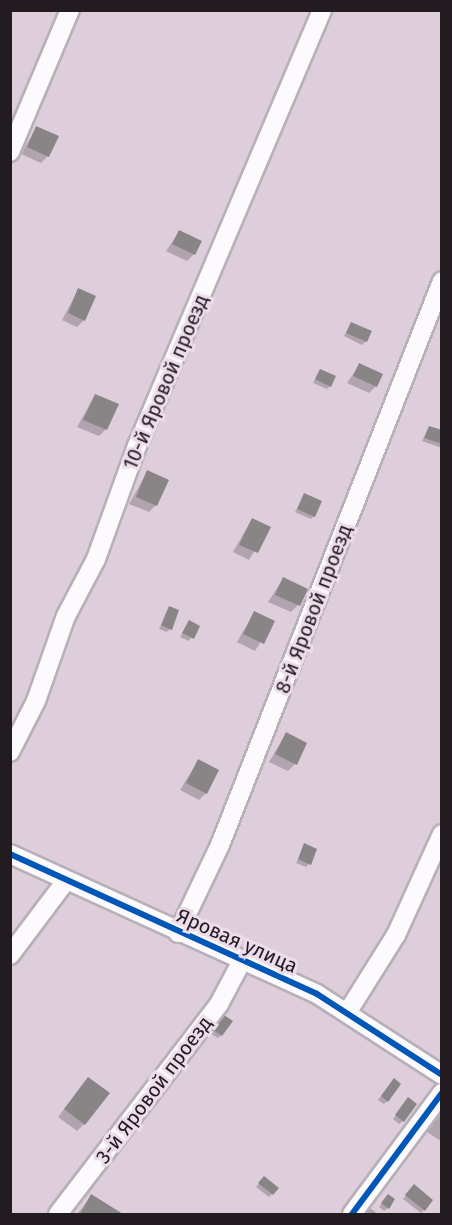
<!DOCTYPE html>
<html>
<head>
<meta charset="utf-8">
<style>
	body { margin:0 }
	#map { position:relative; width:452px; height:1225px; overflow:hidden; background:#eae0e8; font-family:"Fira Sans",sans-serif }
	div>[style] { position:absolute }
	[style*='--x'] { left:calc(var(--x)*1px); top:calc(var(--y)*1px); width:calc(var(--w)*1px); rotate:calc(var(--a)*1deg) }
	.green>* { inset:0; background:#decddb }
	.shadow>* { inset:0; background:#0003 }
	.building>* { inset:0; background:#898587 }
	.roads { filter:drop-shadow(2px 0 #b7b0b6) drop-shadow(-2px 0 #b7b0b6) drop-shadow(0 2px #b7b0b6) drop-shadow(0 -2px #b7b0b6) }
	.minor>* { height:18px; margin:-9px; padding:0 9px; transform-origin:9px; border-radius:9px; background:#fcfafc }
	.cycleway>* { height:6px; margin:-3px; padding:0 3px; transform-origin:3px; border-radius:3px; background:#0057b8 }
	span { translate:-50% -50%; white-space:nowrap; text-align:center; line-height:1.15; -webkit-text-stroke:6px #edddea; paint-order:stroke }
	.street-label { font-size:20px; color:#221c21 }
	.frame { position:absolute; inset:0; border:12px solid #221c21; pointer-events:none }
</style>
</head>
<body>
<div id="map">
	<div class="green">
		<div style="clip-path:polygon(11px 11px,441px 11px,441px 1214px,11px 1214px)"></div>
	</div>
	<div class="shadow">
		<div style="clip-path:polygon(36px 128px,48px 156px,41px 163px,21px 154px)"></div>
		<div style="clip-path:polygon(179px 232px,194px 254px,187px 261px,166px 251px)"></div>
		<div style="clip-path:polygon(78px 290px,84px 320px,77px 327px,62px 320px)"></div>
		<div style="clip-path:polygon(351px 323px,366px 341px,362px 345px,344px 336px)"></div>
		<div style="clip-path:polygon(360px 364px,376px 386px,369px 393px,347px 383px)"></div>
		<div style="clip-path:polygon(320px 370px,330px 386px,327px 389px,313px 383px)"></div>
		<div style="clip-path:polygon(95px 395px,106px 429px,99px 436px,77px 427px)"></div>
		<div style="clip-path:polygon(429px 427px,442px 432px,442px 448px,422px 441px)"></div>
		<div style="clip-path:polygon(147px 472px,156px 505px,149px 512px,129px 504px)"></div>
		<div style="clip-path:polygon(305px 495px,314px 516px,311px 519px,295px 512px)"></div>
		<div style="clip-path:polygon(252px 519px,269px 527px,249px 560px,233px 552px)"></div>
		<div style="clip-path:polygon(283px 579px,298px 605px,291px 612px,268px 602px)"></div>
		<div style="clip-path:polygon(170px 608px,170px 629px,167px 632px,159px 629px)"></div>
		<div style="clip-path:polygon(254px 613px,273px 622px,255px 651px,237px 642px)"></div>
		<div style="clip-path:polygon(189px 622px,198px 626px,189px 641px,180px 637px)"></div>
		<div style="clip-path:polygon(286px 734px,295px 764px,288px 771px,269px 762px)"></div>
		<div style="clip-path:polygon(198px 761px,206px 793px,199px 800px,180px 790px)"></div>
		<div style="clip-path:polygon(305px 845px,309px 864px,306px 867px,296px 863px)"></div>
		<div style="clip-path:polygon(218px 1018px,221px 1035px,218px 1038px,208px 1032px)"></div>
		<div style="clip-path:polygon(391px 1083px,387px 1101px,384px 1104px,378px 1100px)"></div>
		<div style="clip-path:polygon(84px 1084px,84px 1124px,77px 1131px,58px 1117px)"></div>
		<div style="clip-path:polygon(405px 1102px,403px 1121px,399px 1124px,393px 1119px)"></div>
		<div style="clip-path:polygon(442px 1113px,442px 1141px,441px 1141px,427px 1132px)"></div>
		<div style="clip-path:polygon(261px 1181px,272px 1194px,269px 1197px,256px 1187px)"></div>
		<div style="clip-path:polygon(411px 1189px,424px 1210px,421px 1213px,403px 1199px)"></div>
		<div style="clip-path:polygon(92px 1196px,120px 1214px,77px 1214px)"></div>
		<div style="clip-path:polygon(385px 1199px,388px 1208px,384px 1211px,379px 1207px)"></div>
		<div style="clip-path:polygon(366px 1205px,378px 1214px,357px 1214px)"></div>
	</div>
	<div class="building">
		<div style="clip-path:polygon(36px 126px,59px 136px,49px 157px,27px 147px)"></div>
		<div style="clip-path:polygon(179px 230px,202px 241px,195px 255px,172px 244px)"></div>
		<div style="clip-path:polygon(78px 288px,96px 296px,85px 321px,68px 313px)"></div>
		<div style="clip-path:polygon(351px 322px,372px 331px,367px 342px,346px 333px)"></div>
		<div style="clip-path:polygon(359px 363px,383px 374px,377px 387px,353px 376px)"></div>
		<div style="clip-path:polygon(320px 369px,336px 376px,331px 387px,315px 379px)"></div>
		<div style="clip-path:polygon(95px 394px,119px 404px,107px 430px,83px 420px)"></div>
		<div style="clip-path:polygon(429px 426px,442px 430px,442px 444px,424px 438px)"></div>
		<div style="clip-path:polygon(147px 470px,169px 480px,157px 506px,136px 497px)"></div>
		<div style="clip-path:polygon(304px 493px,322px 501px,315px 517px,297px 509px)"></div>
		<div style="clip-path:polygon(252px 518px,271px 527px,258px 553px,239px 545px)"></div>
		<div style="clip-path:polygon(283px 577px,308px 589px,300px 606px,275px 595px)"></div>
		<div style="clip-path:polygon(169px 606px,179px 610px,172px 630px,161px 625px)"></div>
		<div style="clip-path:polygon(254px 611px,275px 621px,264px 644px,243px 634px)"></div>
		<div style="clip-path:polygon(189px 620px,200px 626px,194px 639px,182px 633px)"></div>
		<div style="clip-path:polygon(286px 732px,307px 743px,297px 765px,275px 754px)"></div>
		<div style="clip-path:polygon(198px 759px,219px 770px,207px 794px,186px 783px)"></div>
		<div style="clip-path:polygon(304px 843px,317px 849px,311px 865px,298px 859px)"></div>
		<div style="clip-path:polygon(221px 1013px,233px 1021px,222px 1036px,210px 1028px)"></div>
		<div style="clip-path:polygon(88px 1077px,110px 1093px,85px 1125px,64px 1109px)"></div>
		<div style="clip-path:polygon(394px 1078px,401px 1084px,388px 1102px,381px 1096px)"></div>
		<div style="clip-path:polygon(408px 1097px,417px 1104px,404px 1122px,395px 1115px)"></div>
		<div style="clip-path:polygon(264px 1176px,279px 1188px,273px 1195px,258px 1183px)"></div>
		<div style="clip-path:polygon(414px 1184px,433px 1200px,425px 1211px,405px 1195px)"></div>
		<div style="clip-path:polygon(91px 1194px,123px 1214px,80px 1214px)"></div>
		<div style="clip-path:polygon(388px 1194px,395px 1199px,389px 1209px,381px 1203px)"></div>
	</div>
	<div class="roads">
		<div class="minor">
			<div style="--x:10;--y:152;--w:154;--a:-67.1"></div>
			<div style="--x:10;--y:752;--w:57;--a:-63"></div>
			<div style="--x:36;--y:701;--w:90;--a:-70.6"></div>
			<div style="--x:66;--y:616;--w:64;--a:-62.2"></div>
			<div style="--x:96;--y:559;--w:120;--a:-70.1"></div>
			<div style="--x:137;--y:446;--w:474;--a:-67"></div>
			<div style="--x:10;--y:854;--w:337;--a:24.5"></div>
			<div style="--x:317;--y:994;--w:149;--a:32.9"></div>
			<div style="--x:178;--y:933;--w:98;--a:-64.5"></div>
			<div style="--x:220;--y:845;--w:606;--a:-68.51"></div>
			<div style="--x:10;--y:955;--w:91;--a:-53"></div>
			<div style="--x:347;--y:1013;--w:92;--a:-57.9"></div>
			<div style="--x:396;--y:935;--w:111;--a:-65.5"></div>
			<div style="--x:58;--y:1214;--w:265;--a:-52.5"></div>
			<div style="--x:219;--y:1004;--w:49;--a:-61.9"></div>
			<div style="--x:352;--y:1214;--w:151;--a:-53.4"></div>
		</div>
	</div>
	<div class="cycleway">
		<div style="--x:10;--y:854;--w:337;--a:24.5"></div>
		<div style="--x:317;--y:994;--w:149;--a:32.9"></div>
		<div style="--x:352;--y:1214;--w:151;--a:-53.4"></div>
	</div>
	<div class="street-label">
		<span style="left:166px;top:382px;rotate:-67deg">10-й Яровой проезд</span>
		<span style="left:314px;top:609px;rotate:-69deg">8-й Яровой проезд</span>
		<span style="left:237px;top:941px;rotate:24deg">Яровая улица</span>
		<span style="left:154px;top:1090px;rotate:-53deg">3-й Яровой проезд</span>
	</div>
	<div class="frame"></div>
</div>
</body>
</html>
